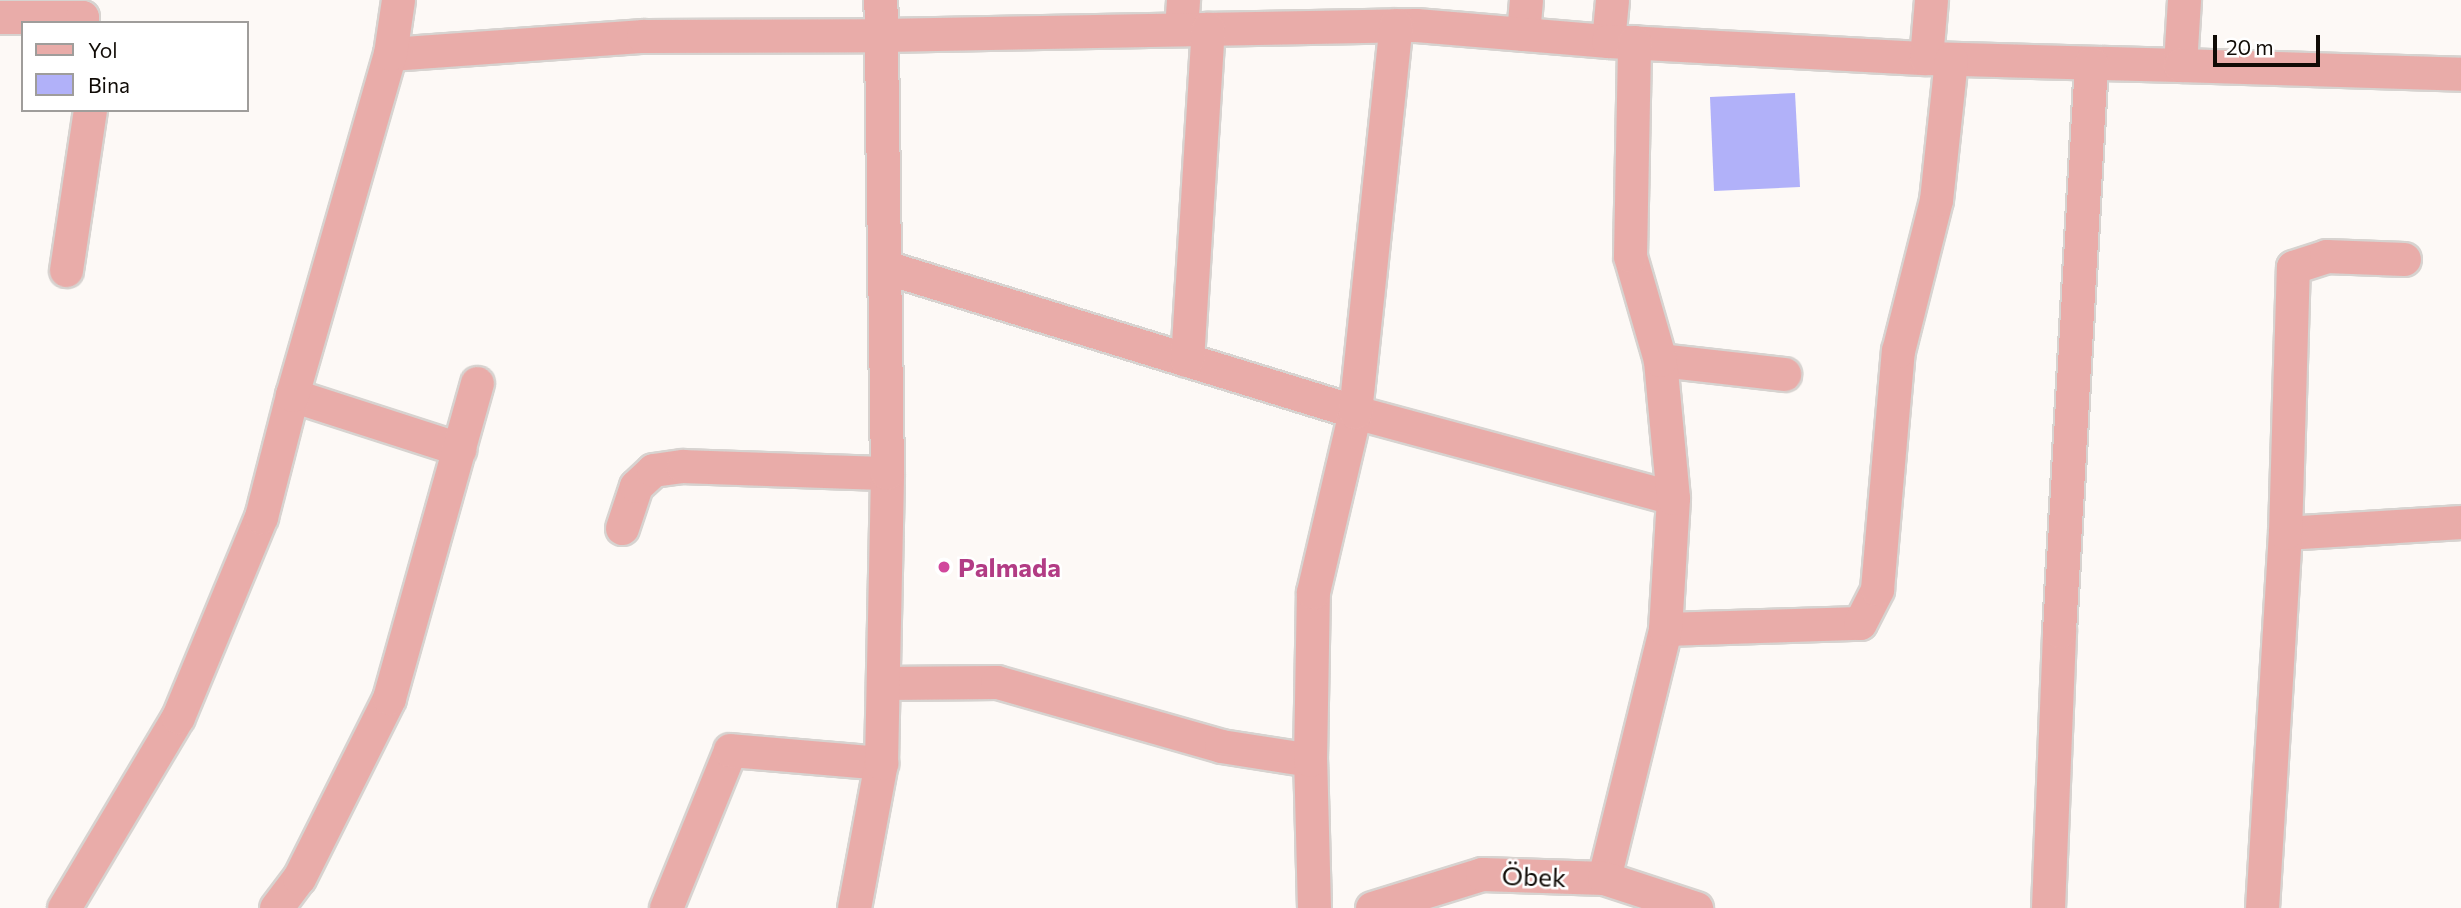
<!DOCTYPE html>
<html>
<head>
<meta charset="utf-8">
<style>
	body { margin:0 }
	#map { position:relative; width:2461px; height:908px; overflow:hidden; background:#fdf9f6; font-family:Commissioner,sans-serif }
	div>[style] { position:absolute }
	[style*='--x'] { left:calc(var(--x)*1px); top:calc(var(--y)*1px); width:calc(var(--w)*1px); rotate:calc(var(--a)*1deg) }
	.building>* { inset:0; background:#b1b1f9 }
	.roads { filter:drop-shadow(2px 0 #d7d3d0) drop-shadow(-2px 0 #d7d3d0) drop-shadow(0 2px #d7d3d0) drop-shadow(0 -2px #d7d3d0) }
	.minor>* { height:33px; margin:-16.5px; padding:0 16.5px; transform-origin:16.5px; border-radius:16.5px; background:#e9aca9 }
	.dots>* { width:19px; height:19px; translate:-50% -50%; box-sizing:border-box; border:4px solid #fff; border-radius:50% }
	span { translate:-50% -50%; white-space:nowrap; text-align:center; line-height:1.15; -webkit-text-stroke:5px #fff; paint-order:stroke }
	.hotel-label { font-size:26px; color:#b23c85; font-weight:700 }
	.left { translate:0 -50%; text-align:left }
	.street-label { font-size:26px; color:#100b06 }
	.legend { position:absolute; left:21px; top:21px; width:228px; height:91px; box-sizing:border-box; background:#fff; border:2px solid #9f9d9b; margin:0; padding:9px 12px; list-style:none; font-size:21px; color:#100b06 }
	.legend li { display:flex; align-items:center; gap:14px; height:35px }
	.legend b { width:35px; border:2px solid #9f9d9b }
	.scale { position:absolute; left:2213px; top:35px; width:107px; height:32px; box-sizing:border-box; border:4px solid #100b06; border-top:0; padding-left:9px; font-size:21px; line-height:24px; white-space:nowrap; color:#100b06; -webkit-text-stroke:5px #fff; paint-order:stroke }
</style>
</head>
<body>
<div id="map">
	<div class="building">
		<div style="clip-path:polygon(1795px 93px,1800px 187px,1714px 191px,1710px 97px)"></div>
	</div>
	<div class="roads">
		<div class="minor">
			<div style="--x:0;--y:17;--w:82;--a:0"></div>
			<div style="--x:82;--y:17;--w:6;--a:90"></div>
			<div style="--x:1181;--y:29;--w:29;--a:-86"></div>
			<div style="--x:1523;--y:34;--w:34;--a:-85"></div>
			<div style="--x:1608;--y:41;--w:41;--a:-84.4"></div>
			<div style="--x:390;--y:54;--w:254;--a:-4.1"></div>
			<div style="--x:643;--y:36;--w:239;--a:-0.2"></div>
			<div style="--x:882;--y:35;--w:534;--a:-1.07"></div>
			<div style="--x:1416;--y:25;--w:193;--a:4.8"></div>
			<div style="--x:1608;--y:41;--w:318;--a:3.1"></div>
			<div style="--x:1926;--y:58;--w:254;--a:1.6"></div>
			<div style="--x:2180;--y:65;--w:65;--a:-86.5"></div>
			<div style="--x:1926;--y:58;--w:58;--a:-85.1"></div>
			<div style="--x:2180;--y:65;--w:281;--a:1.8"></div>
			<div style="--x:885;--y:267;--w:492;--a:17.1"></div>
			<div style="--x:1355;--y:412;--w:329;--a:15.1"></div>
			<div style="--x:66;--y:270;--w:162;--a:-81.5"></div>
			<div style="--x:1187;--y:360;--w:332;--a:-86.4"></div>
			<div style="--x:1660;--y:360;--w:125;--a:6.4"></div>
			<div style="--x:292;--y:395;--w:176;--a:17.9"></div>
			<div style="--x:622;--y:528;--w:44;--a:-71.6"></div>
			<div style="--x:636;--y:486;--w:23;--a:-43"></div>
			<div style="--x:653;--y:470;--w:30;--a:-8"></div>
			<div style="--x:683;--y:466;--w:204;--a:2"></div>
			<div style="--x:2285;--y:533;--w:176;--a:-3.6"></div>
			<div style="--x:1665;--y:629;--w:195;--a:-1.8"></div>
			<div style="--x:1860;--y:623;--w:38;--a:-63"></div>
			<div style="--x:1877;--y:589;--w:239;--a:-85"></div>
			<div style="--x:1898;--y:351;--w:156;--a:-75.9"></div>
			<div style="--x:1936;--y:200;--w:141;--a:-83.9"></div>
			<div style="--x:883;--y:683;--w:114;--a:-0.5"></div>
			<div style="--x:997;--y:682;--w:233;--a:15.9"></div>
			<div style="--x:1221;--y:746;--w:90;--a:8.9"></div>
			<div style="--x:1604;--y:878;--w:256;--a:-76.2"></div>
			<div style="--x:1665;--y:629;--w:131;--a:-86.5"></div>
			<div style="--x:1673;--y:498;--w:139;--a:-95.4"></div>
			<div style="--x:1660;--y:360;--w:108;--a:-106.1"></div>
			<div style="--x:1630;--y:256;--w:214;--a:-88.9"></div>
			<div style="--x:64;--y:908;--w:222;--a:-59.2"></div>
			<div style="--x:178;--y:717;--w:217;--a:-67.5"></div>
			<div style="--x:261;--y:517;--w:126;--a:-75.7"></div>
			<div style="--x:292;--y:395;--w:355;--a:-74"></div>
			<div style="--x:390;--y:54;--w:55;--a:-81.6"></div>
			<div style="--x:276;--y:908;--w:38;--a:-53"></div>
			<div style="--x:299;--y:878;--w:201;--a:-63.4"></div>
			<div style="--x:389;--y:698;--w:327;--a:-74.4"></div>
			<div style="--x:666;--y:908;--w:170;--a:-67.9"></div>
			<div style="--x:730;--y:750;--w:152;--a:4.9"></div>
			<div style="--x:854;--y:908;--w:147;--a:-79.5"></div>
			<div style="--x:881;--y:763;--w:290;--a:-88.8"></div>
			<div style="--x:887;--y:473;--w:473;--a:-90.8"></div>
			<div style="--x:1314;--y:908;--w:148;--a:-91.5"></div>
			<div style="--x:1310;--y:760;--w:168;--a:-89"></div>
			<div style="--x:1313;--y:592;--w:185;--a:-76.9"></div>
			<div style="--x:1355;--y:412;--w:389;--a:-84"></div>
			<div style="--x:1372;--y:908;--w:115;--a:-17.2"></div>
			<div style="--x:1482;--y:874;--w:122;--a:1.9"></div>
			<div style="--x:1604;--y:878;--w:97;--a:18.1"></div>
			<div style="--x:2048;--y:908;--w:277;--a:-87.7"></div>
			<div style="--x:2059;--y:631;--w:569;--a:-86.78"></div>
			<div style="--x:2262;--y:908;--w:376;--a:-86.5"></div>
			<div style="--x:2285;--y:533;--w:266;--a:-88.3"></div>
			<div style="--x:2293;--y:267;--w:35;--a:-18"></div>
			<div style="--x:2326;--y:256;--w:78;--a:2.2"></div>
		</div>
	</div>
	<div class="dots">
		<div style="left:944px;top:567px;background:#d1479c"></div>
	</div>
	<div class="hotel-label">
		<span class="left" style="left:958px;top:567px">Palmada</span>
	</div>
	<div class="street-label">
		<span style="left:1534px;top:876px;rotate:2deg">Öbek</span>
	</div>
	<ul class="legend">
	<li><b style="height:9px;background:#e9aca9"></b>Yol</li>
	<li><b style="height:19px;background:#b1b1f9"></b>Bina</li>
	</ul>
	<div class="scale">20 m</div>
</div>
</body>
</html>
